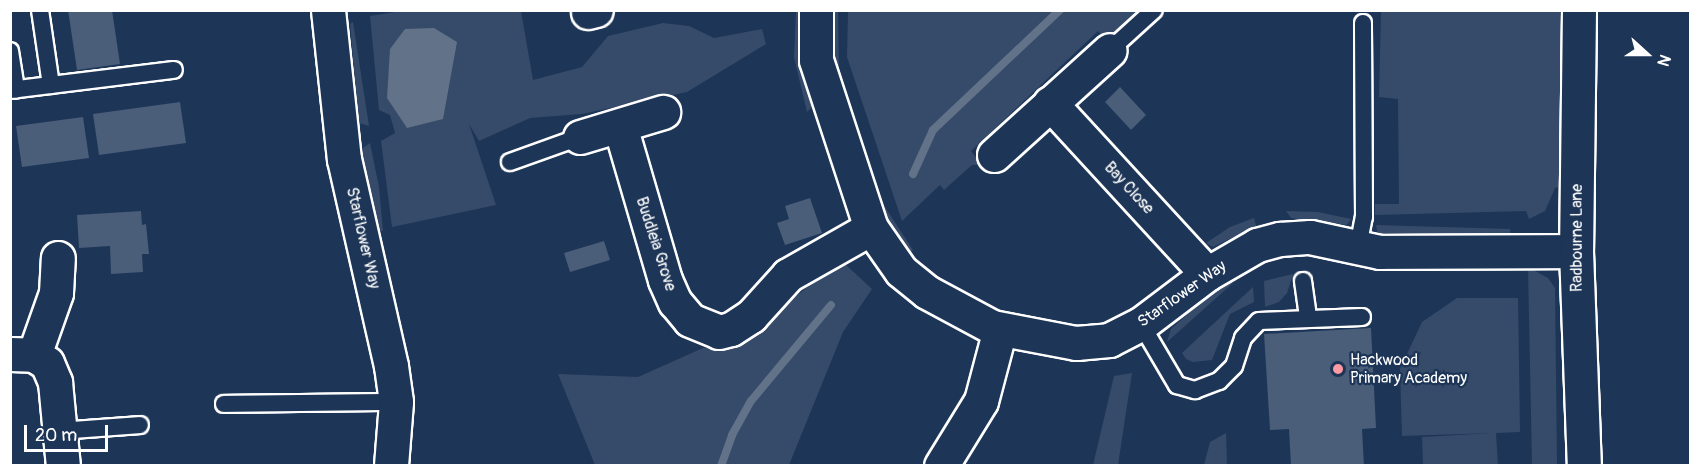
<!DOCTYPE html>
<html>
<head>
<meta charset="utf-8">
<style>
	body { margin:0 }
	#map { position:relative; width:1701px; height:476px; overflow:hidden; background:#1d3557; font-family:Pangolin,sans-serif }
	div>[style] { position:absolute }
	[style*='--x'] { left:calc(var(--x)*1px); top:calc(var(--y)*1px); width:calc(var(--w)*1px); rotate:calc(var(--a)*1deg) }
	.green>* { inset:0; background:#364b69 }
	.water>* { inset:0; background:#617289 }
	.stream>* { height:8px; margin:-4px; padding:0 4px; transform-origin:4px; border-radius:4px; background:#617289 }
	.building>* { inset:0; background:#4a5d79 }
	.roads { filter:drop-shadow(2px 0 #fff) drop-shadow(-2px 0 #fff) drop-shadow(0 2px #fff) drop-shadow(0 -2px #fff) }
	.service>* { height:16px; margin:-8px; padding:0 8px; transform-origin:8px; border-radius:8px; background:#1d3557 }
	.minor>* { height:33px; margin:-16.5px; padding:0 16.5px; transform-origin:16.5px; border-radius:16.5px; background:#1d3557 }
	.tertiary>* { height:33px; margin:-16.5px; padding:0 16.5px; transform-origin:16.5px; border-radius:16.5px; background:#1d3557 }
	.dots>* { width:16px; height:16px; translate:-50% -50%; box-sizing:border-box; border:3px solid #1d3557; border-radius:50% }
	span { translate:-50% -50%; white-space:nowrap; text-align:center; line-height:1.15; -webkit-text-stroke:4.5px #1d3557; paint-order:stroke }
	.street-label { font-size:16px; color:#fff }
	.poi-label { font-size:16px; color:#fff }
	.left { translate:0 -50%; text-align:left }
	.frame { position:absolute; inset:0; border:12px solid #fff; pointer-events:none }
	.north { position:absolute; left:1617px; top:24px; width:60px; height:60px; -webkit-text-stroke:4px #1d3557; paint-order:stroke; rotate:111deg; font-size:16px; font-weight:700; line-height:24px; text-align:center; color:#fff }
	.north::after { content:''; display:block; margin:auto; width:21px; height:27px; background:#fff; clip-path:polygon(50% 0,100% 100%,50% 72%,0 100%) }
	.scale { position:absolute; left:24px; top:425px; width:84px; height:27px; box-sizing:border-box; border:3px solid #fff; border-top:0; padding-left:8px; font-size:18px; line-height:21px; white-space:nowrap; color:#fff; -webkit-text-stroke:4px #1d3557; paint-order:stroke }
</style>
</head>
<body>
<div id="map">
	<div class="green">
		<div style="clip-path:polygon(408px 10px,521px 11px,533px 80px,582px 67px,608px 36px,663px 23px,689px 26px,714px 38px,762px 29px,766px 44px,687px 92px,582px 114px,530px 118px,479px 141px,469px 124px,496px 205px,392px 227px,381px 141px,395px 133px,390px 115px,379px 110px,370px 16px)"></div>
		<div style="clip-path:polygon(796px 11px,803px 11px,806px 80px,813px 106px,807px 112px,794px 57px)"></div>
		<div style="clip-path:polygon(830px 11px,838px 11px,839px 68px,856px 123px,883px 204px,913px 250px,907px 254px,891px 235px,832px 69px)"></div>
		<div style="clip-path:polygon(848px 11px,1139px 11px,1107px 41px,1098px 31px,971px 151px,982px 165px,972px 165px,944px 190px,940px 185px,902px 221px,847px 57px)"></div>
		<div style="clip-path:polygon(1381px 11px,1563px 11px,1564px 186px,1555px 188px,1545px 211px,1529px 219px,1526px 211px,1375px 215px,1375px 204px,1399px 204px,1398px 99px,1379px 97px)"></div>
		<div style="clip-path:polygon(353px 22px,369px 126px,359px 123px,350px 24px)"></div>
		<div style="clip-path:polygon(370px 143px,379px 187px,383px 231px,378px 231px,361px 149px)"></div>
		<div style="clip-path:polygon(1286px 211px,1318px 212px,1351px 219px,1347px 225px,1291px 218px)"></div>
		<div style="clip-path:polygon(1254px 218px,1256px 226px,1213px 247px,1206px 243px,1230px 227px)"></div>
		<div style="clip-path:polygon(1376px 225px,1510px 229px,1511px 237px,1378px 234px)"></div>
		<div style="clip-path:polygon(844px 263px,872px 289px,843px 332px,789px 465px,595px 465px,558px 374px,638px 377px,703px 348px,742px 343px,813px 282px)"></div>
		<div style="clip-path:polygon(1528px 267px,1548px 278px,1555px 288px,1557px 465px,1532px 465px)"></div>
		<div style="clip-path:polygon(1293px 274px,1287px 293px,1279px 302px,1265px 307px,1264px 281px)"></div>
		<div style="clip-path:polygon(1222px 283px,1233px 283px,1167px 342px,1171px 329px)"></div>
		<div style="clip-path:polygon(1253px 287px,1254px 302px,1230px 314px,1212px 360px,1193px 362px,1186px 359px,1182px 353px)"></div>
		<div style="clip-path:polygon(1457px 298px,1518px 298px,1520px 432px,1496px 433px,1498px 465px,1423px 465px,1422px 437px,1493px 433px,1402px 436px,1400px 369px,1422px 322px)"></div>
		<div style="clip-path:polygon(1132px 373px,1118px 465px,1093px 465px,1114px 376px)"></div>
		<div style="clip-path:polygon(1226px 433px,1227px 465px,1204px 465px,1210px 442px)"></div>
	</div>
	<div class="water">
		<div style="clip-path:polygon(434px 28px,457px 42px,443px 119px,407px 128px,387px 98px,390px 49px,405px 29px)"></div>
	</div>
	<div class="stream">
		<div style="--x:913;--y:174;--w:48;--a:-65.6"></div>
		<div style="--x:933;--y:130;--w:175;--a:-43.4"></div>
		<div style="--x:721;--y:466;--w:33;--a:-70"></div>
		<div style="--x:732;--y:435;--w:39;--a:-61"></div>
		<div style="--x:751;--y:401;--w:125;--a:-50.2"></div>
	</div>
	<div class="building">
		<div style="clip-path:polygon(68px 10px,112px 10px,120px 64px,77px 70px)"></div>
		<div style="clip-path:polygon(1120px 87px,1146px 115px,1131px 130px,1105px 102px)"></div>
		<div style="clip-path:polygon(180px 102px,186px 143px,99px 155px,93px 114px)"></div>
		<div style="clip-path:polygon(83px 117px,89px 158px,22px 167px,16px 126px)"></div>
		<div style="clip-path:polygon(810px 198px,822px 233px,785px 245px,777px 223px,789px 219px,785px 206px)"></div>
		<div style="clip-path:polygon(141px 211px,142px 225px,146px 224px,149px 254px,142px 254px,143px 272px,111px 274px,110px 246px,79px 248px,77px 215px)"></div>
		<div style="clip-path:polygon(604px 241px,610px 260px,570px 272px,564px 253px)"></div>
		<div style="clip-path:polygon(1371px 328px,1376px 428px,1362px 429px,1364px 466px,1291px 466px,1289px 429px,1270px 430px,1264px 334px)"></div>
	</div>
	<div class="roads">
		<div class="service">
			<div style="--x:40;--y:10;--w:76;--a:81.7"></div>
			<div style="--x:1110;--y:50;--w:59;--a:-42.3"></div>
			<div style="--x:10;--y:51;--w:39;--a:81"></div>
			<div style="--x:10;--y:90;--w:165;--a:-7"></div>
			<div style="--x:510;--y:162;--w:74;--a:-19.7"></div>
			<div style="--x:1358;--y:247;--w:31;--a:-79"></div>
			<div style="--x:1364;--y:217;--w:194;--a:-90.3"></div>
			<div style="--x:1303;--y:281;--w:37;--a:82"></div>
			<div style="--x:1141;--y:324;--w:71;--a:59.5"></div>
			<div style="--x:1177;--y:385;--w:19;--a:16"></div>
			<div style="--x:1195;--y:390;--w:26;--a:-21"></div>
			<div style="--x:1219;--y:381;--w:21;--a:-45"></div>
			<div style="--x:1234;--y:366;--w:29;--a:-72"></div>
			<div style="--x:1243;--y:338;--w:23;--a:-47"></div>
			<div style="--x:1259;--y:321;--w:103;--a:-2.2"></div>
			<div style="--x:224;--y:404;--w:172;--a:-0.7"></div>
			<div style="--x:60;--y:431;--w:80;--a:-4.3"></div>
		</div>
		<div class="minor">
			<div style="--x:328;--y:10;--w:150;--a:83.9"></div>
			<div style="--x:344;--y:159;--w:212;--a:77.2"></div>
			<div style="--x:391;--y:366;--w:36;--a:82"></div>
			<div style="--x:396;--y:402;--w:64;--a:94.5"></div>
			<div style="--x:816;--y:10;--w:50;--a:90"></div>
			<div style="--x:816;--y:60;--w:177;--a:71.9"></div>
			<div style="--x:871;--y:228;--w:52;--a:55.1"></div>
			<div style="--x:901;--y:271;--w:33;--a:39"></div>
			<div style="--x:927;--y:292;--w:74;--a:28.3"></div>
			<div style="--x:992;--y:327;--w:86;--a:10.8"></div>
			<div style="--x:1076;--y:343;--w:33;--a:-5"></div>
			<div style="--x:1109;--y:340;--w:36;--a:-27"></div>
			<div style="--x:1141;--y:324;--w:83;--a:-37.1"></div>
			<div style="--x:1207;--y:274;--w:58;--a:-30.1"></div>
			<div style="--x:1257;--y:245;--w:24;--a:-15"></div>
			<div style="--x:1280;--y:239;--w:30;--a:-4"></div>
			<div style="--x:1310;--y:237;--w:72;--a:12.1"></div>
			<div style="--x:1380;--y:252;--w:196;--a:-0.3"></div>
			<div style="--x:588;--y:12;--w:8;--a:-14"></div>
			<div style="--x:1050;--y:103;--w:232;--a:47.4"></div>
			<div style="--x:620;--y:126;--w:160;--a:73.7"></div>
			<div style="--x:665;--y:280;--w:24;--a:66"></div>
			<div style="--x:675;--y:302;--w:23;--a:50"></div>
			<div style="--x:690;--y:320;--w:31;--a:22"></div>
			<div style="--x:719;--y:332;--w:12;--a:-14"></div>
			<div style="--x:731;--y:329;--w:24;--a:-33"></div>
			<div style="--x:751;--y:316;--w:55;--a:-47.9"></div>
			<div style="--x:788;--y:275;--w:95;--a:-29.5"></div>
			<div style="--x:580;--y:137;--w:87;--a:-16.8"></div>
			<div style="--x:994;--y:155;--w:156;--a:-42.2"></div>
			<div style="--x:10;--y:354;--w:24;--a:2"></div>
			<div style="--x:34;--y:355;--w:15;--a:32"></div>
			<div style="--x:47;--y:363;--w:21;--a:67"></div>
			<div style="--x:55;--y:382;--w:84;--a:84.6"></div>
			<div style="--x:34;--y:355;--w:66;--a:-70.5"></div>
			<div style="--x:56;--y:293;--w:35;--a:-87"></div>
			<div style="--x:941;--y:466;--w:76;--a:-58.4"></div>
			<div style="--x:981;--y:401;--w:74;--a:-75.2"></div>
		</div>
		<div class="tertiary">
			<div style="--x:1579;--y:10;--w:241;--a:90.7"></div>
			<div style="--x:1576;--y:251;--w:215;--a:87.9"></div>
		</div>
	</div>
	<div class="dots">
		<div style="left:1338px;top:369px;background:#ff9aa2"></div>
	</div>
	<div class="street-label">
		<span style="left:1129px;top:188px;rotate:47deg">Bay Close</span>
		<span style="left:363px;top:238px;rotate:77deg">Starflower Way</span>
		<span style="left:1577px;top:238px;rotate:-90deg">Radbourne Lane</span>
		<span style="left:656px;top:244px;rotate:72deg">Buddleia Grove</span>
		<span style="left:1182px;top:294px;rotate:-35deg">Starflower Way</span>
	</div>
	<div class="poi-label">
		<span class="left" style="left:1350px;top:369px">Hackwood<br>Primary Academy</span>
	</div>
	<div class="frame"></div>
	<div class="north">N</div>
	<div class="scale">20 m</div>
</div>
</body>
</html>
